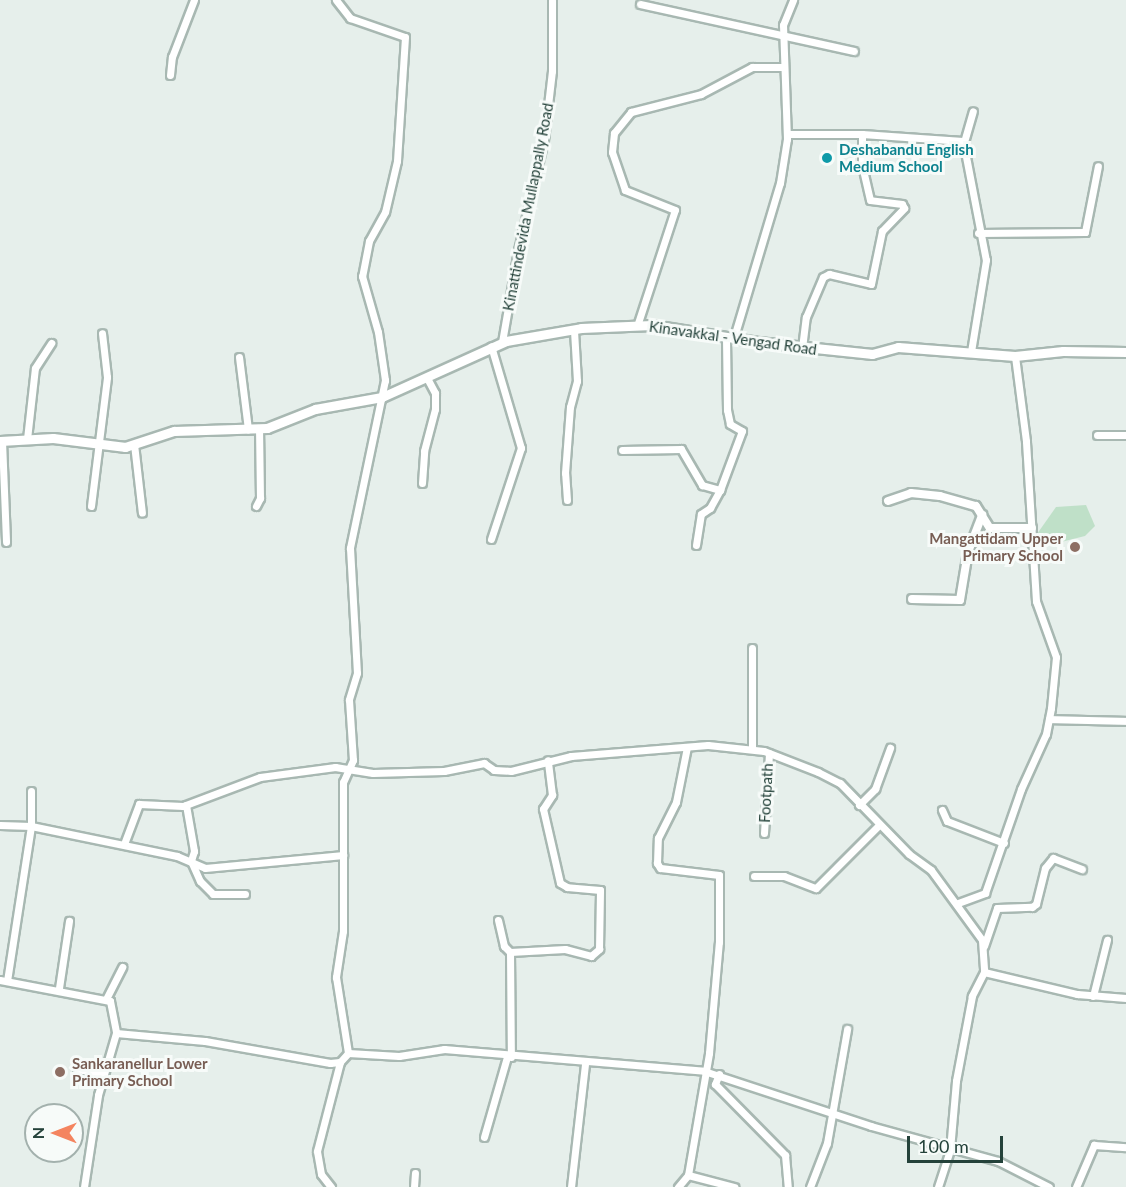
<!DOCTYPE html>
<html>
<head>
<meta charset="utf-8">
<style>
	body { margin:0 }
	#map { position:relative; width:1126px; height:1187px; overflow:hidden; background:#e6efeb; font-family:Lato,sans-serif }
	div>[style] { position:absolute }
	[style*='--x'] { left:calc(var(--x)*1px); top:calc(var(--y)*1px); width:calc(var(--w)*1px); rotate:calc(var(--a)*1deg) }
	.green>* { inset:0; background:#bfe0c8 }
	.roads { filter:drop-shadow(2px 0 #a8b8b2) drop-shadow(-2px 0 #a8b8b2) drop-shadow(0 2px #a8b8b2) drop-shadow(0 -2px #a8b8b2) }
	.minor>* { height:7px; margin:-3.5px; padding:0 3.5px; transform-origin:3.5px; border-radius:3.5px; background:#fff }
	.tertiary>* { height:8px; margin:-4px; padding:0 4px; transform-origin:4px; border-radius:4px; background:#fff }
	.secondary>* { height:9px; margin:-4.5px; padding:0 4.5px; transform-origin:4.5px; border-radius:4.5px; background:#fff }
	.dots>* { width:16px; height:16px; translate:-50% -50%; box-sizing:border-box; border:3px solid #f7fbf9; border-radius:50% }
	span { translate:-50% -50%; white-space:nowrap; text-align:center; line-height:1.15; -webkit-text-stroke:6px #f7fbf9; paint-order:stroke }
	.culture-label { font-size:15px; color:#0d838f; font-weight:700 }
	.left { translate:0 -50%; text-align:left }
	.street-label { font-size:15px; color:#24423a }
	.education-label { font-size:15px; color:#785e54; font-weight:700 }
	.right { translate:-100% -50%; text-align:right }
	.north { position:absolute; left:24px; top:1103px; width:60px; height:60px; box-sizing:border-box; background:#f7fbf9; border:2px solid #a3b1ad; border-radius:50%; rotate:270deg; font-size:16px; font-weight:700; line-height:24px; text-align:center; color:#24423a }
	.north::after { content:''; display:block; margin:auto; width:21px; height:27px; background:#f4845f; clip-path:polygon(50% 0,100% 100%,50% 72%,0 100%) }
	.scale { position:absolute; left:907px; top:1136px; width:96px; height:27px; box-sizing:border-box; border:3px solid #24423a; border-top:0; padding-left:8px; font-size:18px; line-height:21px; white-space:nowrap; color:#24423a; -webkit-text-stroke:4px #f7fbf9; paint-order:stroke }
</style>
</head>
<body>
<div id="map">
	<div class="green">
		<div style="clip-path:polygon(1086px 505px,1095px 526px,1085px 536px,1049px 545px,1040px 541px,1037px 534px,1056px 507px)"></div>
	</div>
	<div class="roads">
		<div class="minor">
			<div style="--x:336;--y:0;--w:23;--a:52"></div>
			<div style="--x:350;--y:18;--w:58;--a:19.1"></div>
			<div style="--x:405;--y:37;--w:124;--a:93.7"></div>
			<div style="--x:397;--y:161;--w:52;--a:103.2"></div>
			<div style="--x:385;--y:212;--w:33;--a:119"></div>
			<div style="--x:369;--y:241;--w:36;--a:101"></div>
			<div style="--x:362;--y:276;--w:58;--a:74.1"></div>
			<div style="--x:378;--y:332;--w:49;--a:81.7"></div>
			<div style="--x:385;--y:380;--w:172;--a:101.8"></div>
			<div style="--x:350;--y:548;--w:125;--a:86.8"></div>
			<div style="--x:357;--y:673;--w:28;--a:107"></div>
			<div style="--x:349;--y:700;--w:60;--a:86.2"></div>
			<div style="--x:353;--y:760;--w:24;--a:114"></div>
			<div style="--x:343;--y:782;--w:149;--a:90"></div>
			<div style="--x:343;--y:931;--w:47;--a:98.7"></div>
			<div style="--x:336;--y:977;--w:77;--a:81"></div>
			<div style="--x:348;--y:1053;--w:51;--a:3.4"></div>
			<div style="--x:399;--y:1056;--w:46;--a:-8.8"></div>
			<div style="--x:444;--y:1049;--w:261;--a:4.8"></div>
			<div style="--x:704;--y:1071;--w:176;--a:18.2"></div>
			<div style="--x:871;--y:1126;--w:132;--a:15.4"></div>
			<div style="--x:998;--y:1161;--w:57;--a:27"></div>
			<div style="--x:640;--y:4;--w:219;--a:12.4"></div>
			<div style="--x:170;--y:75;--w:18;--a:-84"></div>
			<div style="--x:172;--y:57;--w:61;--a:-68.9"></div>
			<div style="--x:787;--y:134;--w:75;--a:0"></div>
			<div style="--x:862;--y:134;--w:101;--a:4"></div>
			<div style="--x:963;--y:141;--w:121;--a:79.1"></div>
			<div style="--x:986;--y:260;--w:93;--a:99.3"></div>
			<div style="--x:964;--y:142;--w:32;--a:-74"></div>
			<div style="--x:978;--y:233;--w:107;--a:-0.5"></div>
			<div style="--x:1085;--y:232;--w:67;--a:-78.9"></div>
			<div style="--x:637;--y:326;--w:122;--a:-71.9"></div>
			<div style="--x:675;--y:210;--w:54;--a:-158.2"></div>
			<div style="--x:625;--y:190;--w:40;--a:-108.9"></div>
			<div style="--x:612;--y:152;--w:19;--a:-84"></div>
			<div style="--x:614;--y:133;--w:27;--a:-51"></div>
			<div style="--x:631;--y:112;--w:72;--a:-14.4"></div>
			<div style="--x:701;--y:94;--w:58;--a:-27.9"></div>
			<div style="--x:752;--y:67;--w:31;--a:0"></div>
			<div style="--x:734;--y:337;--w:161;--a:-73.4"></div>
			<div style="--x:780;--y:183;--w:45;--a:-81"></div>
			<div style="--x:787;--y:139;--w:114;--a:-92"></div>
			<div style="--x:783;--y:25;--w:27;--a:-68"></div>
			<div style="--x:502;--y:342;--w:93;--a:-80.1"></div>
			<div style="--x:518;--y:250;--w:113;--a:-76.7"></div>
			<div style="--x:544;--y:140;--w:69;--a:-83.4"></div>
			<div style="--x:552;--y:71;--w:71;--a:-90"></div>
			<div style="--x:802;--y:348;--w:31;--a:-83"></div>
			<div style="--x:806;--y:317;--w:43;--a:-67"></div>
			<div style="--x:823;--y:277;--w:7;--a:-27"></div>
			<div style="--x:829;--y:274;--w:43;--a:13.4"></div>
			<div style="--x:871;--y:284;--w:54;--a:-78.3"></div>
			<div style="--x:882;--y:231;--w:32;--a:-46"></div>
			<div style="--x:904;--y:208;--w:4;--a:-117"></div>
			<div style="--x:902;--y:204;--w:32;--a:-173"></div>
			<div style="--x:870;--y:200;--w:37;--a:-103"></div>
			<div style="--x:862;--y:164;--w:30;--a:-90"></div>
			<div style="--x:239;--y:357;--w:73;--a:82.9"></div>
			<div style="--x:1097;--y:435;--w:29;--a:0"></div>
			<div style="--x:27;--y:439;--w:71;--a:-83.6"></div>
			<div style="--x:35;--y:368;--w:30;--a:-57"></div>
			<div style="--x:2;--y:441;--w:101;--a:87.7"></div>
			<div style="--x:134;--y:444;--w:69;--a:83.4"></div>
			<div style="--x:622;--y:450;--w:59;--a:-1"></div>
			<div style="--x:681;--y:449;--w:42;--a:59.7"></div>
			<div style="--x:702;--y:485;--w:19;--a:16"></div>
			<div style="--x:720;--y:490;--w:63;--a:-69.6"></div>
			<div style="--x:742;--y:431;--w:14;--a:-150"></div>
			<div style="--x:730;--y:424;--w:14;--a:-102"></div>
			<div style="--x:727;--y:410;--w:74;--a:-90.8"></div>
			<div style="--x:422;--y:483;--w:32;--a:-86"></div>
			<div style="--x:424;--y:451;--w:43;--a:-75.3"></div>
			<div style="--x:435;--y:409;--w:16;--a:-90"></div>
			<div style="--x:435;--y:393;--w:17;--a:-118"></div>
			<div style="--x:567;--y:500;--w:27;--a:-94"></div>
			<div style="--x:565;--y:473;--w:66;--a:-85.7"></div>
			<div style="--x:570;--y:407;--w:27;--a:-75"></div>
			<div style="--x:577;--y:381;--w:51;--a:-93.4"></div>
			<div style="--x:91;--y:506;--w:130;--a:-82.9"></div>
			<div style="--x:107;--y:377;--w:44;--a:-96.5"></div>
			<div style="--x:256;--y:506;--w:9;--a:-63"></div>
			<div style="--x:260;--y:498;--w:70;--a:-90.8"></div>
			<div style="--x:491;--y:539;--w:96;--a:-71.8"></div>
			<div style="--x:521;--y:448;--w:106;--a:-106.4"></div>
			<div style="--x:696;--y:545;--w:31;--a:-81"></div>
			<div style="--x:701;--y:514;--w:11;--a:-34"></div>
			<div style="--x:710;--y:508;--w:21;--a:-61"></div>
			<div style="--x:752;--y:648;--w:101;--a:90"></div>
			<div style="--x:1049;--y:719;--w:77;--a:1.5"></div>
			<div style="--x:186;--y:805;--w:47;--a:80.1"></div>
			<div style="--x:194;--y:851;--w:10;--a:107"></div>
			<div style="--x:191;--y:861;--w:22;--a:66"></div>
			<div style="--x:200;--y:881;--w:18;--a:45"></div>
			<div style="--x:213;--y:894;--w:32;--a:0"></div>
			<div style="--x:859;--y:805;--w:23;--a:-45"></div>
			<div style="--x:875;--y:789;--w:44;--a:-69.9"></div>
			<div style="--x:942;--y:810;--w:12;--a:66"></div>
			<div style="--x:947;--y:821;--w:61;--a:21.1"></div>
			<div style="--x:0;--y:825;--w:31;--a:2"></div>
			<div style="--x:31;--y:826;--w:35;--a:-90"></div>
			<div style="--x:764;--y:833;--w:80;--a:-86.4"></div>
			<div style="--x:124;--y:844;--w:43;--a:-69.4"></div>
			<div style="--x:139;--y:804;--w:44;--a:2.6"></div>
			<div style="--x:183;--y:806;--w:82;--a:-20.6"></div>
			<div style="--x:260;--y:777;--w:76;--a:-7.6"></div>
			<div style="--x:335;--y:767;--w:38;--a:9"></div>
			<div style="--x:373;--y:773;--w:71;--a:-1.6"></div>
			<div style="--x:444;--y:771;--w:41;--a:-11.3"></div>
			<div style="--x:484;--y:763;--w:12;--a:35"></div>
			<div style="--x:494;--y:770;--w:17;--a:3"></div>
			<div style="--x:511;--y:771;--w:62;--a:-14"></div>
			<div style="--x:571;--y:756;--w:137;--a:-4.6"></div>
			<div style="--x:708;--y:745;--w:56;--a:6.1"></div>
			<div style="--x:764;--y:751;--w:58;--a:21.3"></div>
			<div style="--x:818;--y:772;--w:25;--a:27"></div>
			<div style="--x:840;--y:783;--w:99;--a:45.8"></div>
			<div style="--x:909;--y:854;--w:27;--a:36"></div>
			<div style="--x:931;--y:870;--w:87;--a:53.9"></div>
			<div style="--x:982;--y:940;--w:32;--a:86"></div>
			<div style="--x:984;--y:972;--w:27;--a:117"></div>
			<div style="--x:972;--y:996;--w:86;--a:100.7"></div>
			<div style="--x:956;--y:1081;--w:69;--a:95"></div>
			<div style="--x:950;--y:1150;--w:39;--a:108"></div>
			<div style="--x:754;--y:876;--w:30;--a:0"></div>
			<div style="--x:784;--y:876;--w:34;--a:21"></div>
			<div style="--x:816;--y:888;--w:89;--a:-45"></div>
			<div style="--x:958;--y:903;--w:29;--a:-20"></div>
			<div style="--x:985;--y:893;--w:110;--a:-70.9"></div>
			<div style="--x:1021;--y:789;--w:60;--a:-65.6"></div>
			<div style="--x:1046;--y:734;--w:26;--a:-79"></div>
			<div style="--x:1051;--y:708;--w:51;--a:-84.4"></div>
			<div style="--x:1056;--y:657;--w:59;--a:-109.7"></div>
			<div style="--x:1036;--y:601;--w:160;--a:-93.6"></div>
			<div style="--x:1026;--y:441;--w:86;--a:-97.4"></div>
			<div style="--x:498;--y:920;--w:27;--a:77"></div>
			<div style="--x:504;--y:946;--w:8;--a:45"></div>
			<div style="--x:510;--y:952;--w:105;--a:89.5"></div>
			<div style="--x:984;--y:946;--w:40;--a:-71.1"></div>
			<div style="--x:997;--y:908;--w:35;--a:-2"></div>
			<div style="--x:1032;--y:907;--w:5;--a:-37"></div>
			<div style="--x:1036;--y:904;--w:37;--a:-76"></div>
			<div style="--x:1045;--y:868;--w:13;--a:-51"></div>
			<div style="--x:1053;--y:858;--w:31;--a:21"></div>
			<div style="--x:510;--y:952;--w:55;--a:-3.1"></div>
			<div style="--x:565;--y:949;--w:27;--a:15"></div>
			<div style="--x:591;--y:956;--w:11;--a:-41"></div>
			<div style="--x:599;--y:949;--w:59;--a:-89"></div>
			<div style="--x:600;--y:890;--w:33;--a:-175"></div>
			<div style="--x:567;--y:887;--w:8;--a:-150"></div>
			<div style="--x:560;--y:883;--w:76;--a:-102.9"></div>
			<div style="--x:543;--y:809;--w:17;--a:-57"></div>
			<div style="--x:552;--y:795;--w:35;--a:-97"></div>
			<div style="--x:984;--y:972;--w:96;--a:13.3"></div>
			<div style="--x:1077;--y:994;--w:49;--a:4.7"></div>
			<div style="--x:0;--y:980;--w:112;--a:10.8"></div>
			<div style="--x:110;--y:1001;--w:33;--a:79"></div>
			<div style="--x:7;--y:981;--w:157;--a:-81.2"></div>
			<div style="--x:31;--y:826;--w:149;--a:11.6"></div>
			<div style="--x:177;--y:856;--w:30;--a:23"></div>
			<div style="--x:205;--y:868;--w:139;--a:-5.4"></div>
			<div style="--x:59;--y:988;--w:68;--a:-81.5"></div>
			<div style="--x:1093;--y:996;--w:58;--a:-76"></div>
			<div style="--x:106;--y:999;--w:36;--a:-63"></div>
			<div style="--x:77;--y:1069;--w:27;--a:10"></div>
			<div style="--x:719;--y:1074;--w:11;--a:112"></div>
			<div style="--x:715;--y:1084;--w:100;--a:45.4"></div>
			<div style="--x:785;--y:1155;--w:32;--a:85"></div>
			<div style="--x:484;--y:1137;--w:83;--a:-74"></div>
			<div style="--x:688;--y:1175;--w:48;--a:14.6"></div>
			<div style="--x:84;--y:1187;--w:93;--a:-81.3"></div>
			<div style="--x:98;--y:1095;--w:65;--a:-73.8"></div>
			<div style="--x:116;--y:1033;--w:89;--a:5.1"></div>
			<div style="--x:205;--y:1041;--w:127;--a:10"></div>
			<div style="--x:330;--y:1063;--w:10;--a:-6"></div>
			<div style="--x:340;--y:1062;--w:12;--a:-48"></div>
			<div style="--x:331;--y:1187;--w:16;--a:-128"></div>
			<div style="--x:321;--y:1174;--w:23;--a:-100"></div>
			<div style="--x:317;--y:1151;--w:92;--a:-75.5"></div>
			<div style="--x:414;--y:1187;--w:14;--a:-86"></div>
			<div style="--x:571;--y:1187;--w:124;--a:-83.5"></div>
			<div style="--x:678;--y:1187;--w:16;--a:-50"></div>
			<div style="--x:688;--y:1175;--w:124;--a:-80.2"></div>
			<div style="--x:709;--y:1053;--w:111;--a:-84.9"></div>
			<div style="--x:719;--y:942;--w:67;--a:-90"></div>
			<div style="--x:719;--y:875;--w:59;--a:-173.2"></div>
			<div style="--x:660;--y:868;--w:6;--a:-121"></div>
			<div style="--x:657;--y:863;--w:25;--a:-88"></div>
			<div style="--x:658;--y:838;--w:40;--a:-63.4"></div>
			<div style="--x:676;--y:802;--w:56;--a:-78.7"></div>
			<div style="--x:810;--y:1187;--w:47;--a:-68.9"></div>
			<div style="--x:827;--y:1143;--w:116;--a:-80"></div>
			<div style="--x:1076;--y:1187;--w:46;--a:-66.8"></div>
			<div style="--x:1094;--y:1145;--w:32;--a:4"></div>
		</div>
		<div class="tertiary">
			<div style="--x:888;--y:501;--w:24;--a:-19"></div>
			<div style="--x:911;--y:493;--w:29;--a:6"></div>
			<div style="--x:940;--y:496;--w:37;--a:16"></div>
			<div style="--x:976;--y:506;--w:26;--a:58"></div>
			<div style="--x:990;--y:528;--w:42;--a:0"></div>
			<div style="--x:912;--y:599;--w:48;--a:1.2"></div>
			<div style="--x:960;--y:600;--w:49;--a:-80.5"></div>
			<div style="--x:968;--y:552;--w:40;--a:-69"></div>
		</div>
		<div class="secondary">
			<div style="--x:0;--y:441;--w:53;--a:-3.2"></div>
			<div style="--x:53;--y:438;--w:73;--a:7.1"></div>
			<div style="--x:125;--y:447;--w:52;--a:-18.1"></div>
			<div style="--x:174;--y:431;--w:93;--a:-1.8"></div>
			<div style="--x:267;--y:428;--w:52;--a:-21.6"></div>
			<div style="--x:315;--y:409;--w:68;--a:-10.2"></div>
			<div style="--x:382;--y:397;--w:136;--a:-24.3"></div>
			<div style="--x:506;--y:341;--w:76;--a:-9.8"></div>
			<div style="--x:581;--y:328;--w:71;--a:-2.4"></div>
			<div style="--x:652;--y:325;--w:107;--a:9.1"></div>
			<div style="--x:758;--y:342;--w:115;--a:6"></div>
			<div style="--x:872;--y:354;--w:27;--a:-15"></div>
			<div style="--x:898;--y:347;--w:117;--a:4.4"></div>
			<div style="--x:1015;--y:356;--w:48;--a:-5.9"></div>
			<div style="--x:1063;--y:351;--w:63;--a:0.9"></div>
		</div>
	</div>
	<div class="dots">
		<div style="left:827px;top:158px;background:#0f9aa8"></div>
		<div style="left:1075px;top:547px;background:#8d6e63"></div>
		<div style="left:60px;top:1072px;background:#8d6e63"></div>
	</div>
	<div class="culture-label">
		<span class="left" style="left:839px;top:158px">Deshabandu English<br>Medium School</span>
	</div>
	<div class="street-label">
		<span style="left:528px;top:207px;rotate:-79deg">Kinattindevida Mullappally Road</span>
		<span style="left:733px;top:338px;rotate:8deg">Kinavakkal - Vengad Road</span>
		<span style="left:766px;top:793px;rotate:-87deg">Footpath</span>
	</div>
	<div class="education-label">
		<span class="right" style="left:1063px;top:547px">Mangattidam Upper<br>Primary School</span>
		<span class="left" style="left:72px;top:1072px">Sankaranellur Lower<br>Primary School</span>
	</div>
	<div class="north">N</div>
	<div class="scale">100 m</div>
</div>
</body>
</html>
